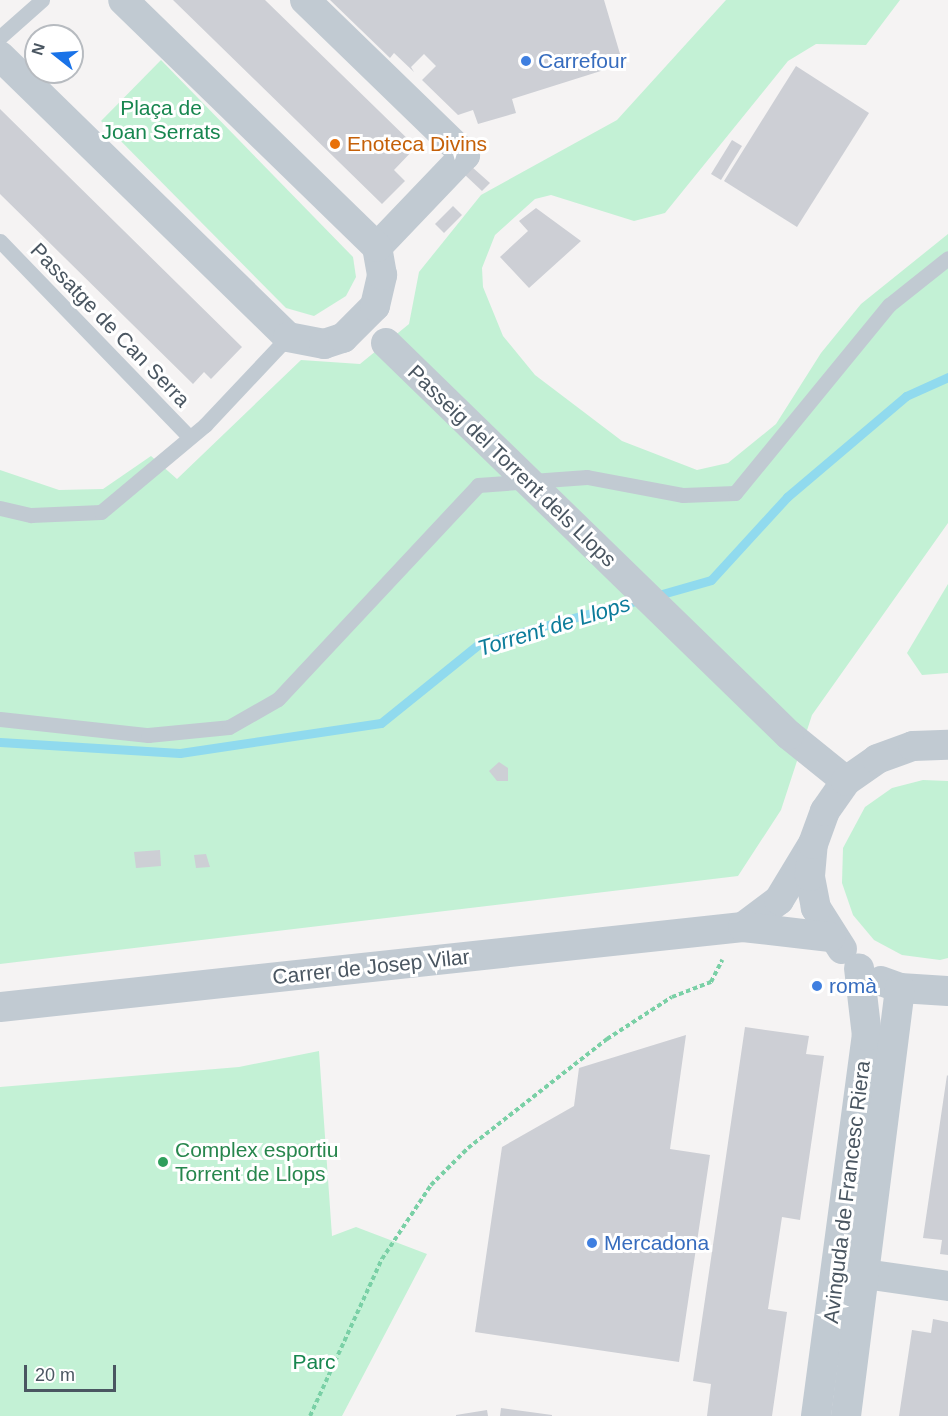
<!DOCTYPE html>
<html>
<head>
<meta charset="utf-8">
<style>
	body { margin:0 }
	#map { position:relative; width:948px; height:1416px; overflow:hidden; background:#f5f3f3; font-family:Helvetica,sans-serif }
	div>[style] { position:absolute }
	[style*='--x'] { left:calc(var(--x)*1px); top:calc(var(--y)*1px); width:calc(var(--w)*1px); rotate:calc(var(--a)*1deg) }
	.green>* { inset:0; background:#c3f1d5 }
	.stream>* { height:9px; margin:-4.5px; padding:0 4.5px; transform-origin:4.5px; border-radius:4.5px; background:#90daee }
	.building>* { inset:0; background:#cdcfd5 }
	.path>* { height:4px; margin-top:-2px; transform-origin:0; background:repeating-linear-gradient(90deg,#7ad0a6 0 4.5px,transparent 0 7.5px) }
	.service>* { height:15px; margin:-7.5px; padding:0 7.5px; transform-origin:7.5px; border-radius:7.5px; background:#c1cad2 }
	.minor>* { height:30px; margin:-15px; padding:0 15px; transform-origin:15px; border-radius:15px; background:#c1cad2 }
	.minor-bridge>* { height:30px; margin:-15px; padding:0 15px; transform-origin:15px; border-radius:15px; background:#c1cad2 }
	.dots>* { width:16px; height:16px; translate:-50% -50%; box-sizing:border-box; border:3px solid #fff; border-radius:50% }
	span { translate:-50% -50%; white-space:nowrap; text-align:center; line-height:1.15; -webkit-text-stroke:6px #fff; paint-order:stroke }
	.shop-label { font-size:21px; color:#366cbe }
	.left { translate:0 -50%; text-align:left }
	.park-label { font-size:21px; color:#17864f }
	.food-label { font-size:21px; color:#c56008 }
	.street-label { font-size:21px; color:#4a5661 }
	.leisure-label { font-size:21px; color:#27864d }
	.water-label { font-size:22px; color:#0c7c9b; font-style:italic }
	.north { position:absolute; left:24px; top:24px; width:60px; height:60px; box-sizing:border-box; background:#fff; border:2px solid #b7bbc0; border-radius:50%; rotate:287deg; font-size:16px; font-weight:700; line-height:24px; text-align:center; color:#4a5661 }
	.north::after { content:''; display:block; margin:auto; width:21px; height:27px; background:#1a73e8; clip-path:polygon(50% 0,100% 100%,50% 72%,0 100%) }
	.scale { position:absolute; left:24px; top:1365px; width:92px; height:27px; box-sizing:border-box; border:3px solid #4a5661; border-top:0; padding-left:8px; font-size:18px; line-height:21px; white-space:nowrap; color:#4a5661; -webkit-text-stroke:4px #fff; paint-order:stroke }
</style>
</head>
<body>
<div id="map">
	<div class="green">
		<div style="clip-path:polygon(726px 0,900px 0,866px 45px,816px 44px,788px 61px,665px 213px,634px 221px,551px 195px,535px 199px,495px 235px,482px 268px,483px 287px,503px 336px,535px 375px,622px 441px,697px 470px,728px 463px,776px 424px,821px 353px,861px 304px,948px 234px,948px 523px,812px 715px,781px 810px,738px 876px,0 964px,0 470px,59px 490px,103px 489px,151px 456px,177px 479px,301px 360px,360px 364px,409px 324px,419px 272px,481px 195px,617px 120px)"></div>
		<div style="clip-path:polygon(161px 60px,353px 257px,356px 277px,346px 296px,314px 316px,286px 308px,101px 121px)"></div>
		<div style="clip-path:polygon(948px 584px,948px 673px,922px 675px,907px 653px)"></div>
		<div style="clip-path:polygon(923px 780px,948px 781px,948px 958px,940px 960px,902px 955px,874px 940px,853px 915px,842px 883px,843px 848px,865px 807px,892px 788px)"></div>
		<div style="clip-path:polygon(319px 1051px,332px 1236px,356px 1227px,427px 1254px,342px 1416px,0 1416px,0 1087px,239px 1067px)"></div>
	</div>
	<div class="stream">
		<div style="--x:655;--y:596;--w:58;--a:-15.9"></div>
		<div style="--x:711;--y:580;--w:113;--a:-47.5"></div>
		<div style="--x:787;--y:497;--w:156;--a:-40.3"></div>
		<div style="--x:906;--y:396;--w:46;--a:-24.3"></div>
		<div style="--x:0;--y:742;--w:180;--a:3.5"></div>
		<div style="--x:180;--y:753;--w:203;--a:-8.5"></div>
		<div style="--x:381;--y:723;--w:126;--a:-38.9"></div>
		<div style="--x:479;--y:644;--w:169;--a:-15.4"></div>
	</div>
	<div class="building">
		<div style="clip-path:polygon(173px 0,265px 0,416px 147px,394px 170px,405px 181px,382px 204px)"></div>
		<div style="clip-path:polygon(330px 0,604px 0,623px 64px,512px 99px,516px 113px,478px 124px,473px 110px,458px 115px,422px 80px,436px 66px,424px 54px,411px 67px,414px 72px,394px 53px,390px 58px)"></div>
		<div style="clip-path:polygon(796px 66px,869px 113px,797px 227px,724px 181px)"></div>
		<div style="clip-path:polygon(0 109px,242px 347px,211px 379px,204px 372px,193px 384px,0 194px)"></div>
		<div style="clip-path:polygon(732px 140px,742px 146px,721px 180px,711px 174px)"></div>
		<div style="clip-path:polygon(472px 167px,490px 183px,482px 191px,465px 175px)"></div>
		<div style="clip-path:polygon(453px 206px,462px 215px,444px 233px,435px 224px)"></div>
		<div style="clip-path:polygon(536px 208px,581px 241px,529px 288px,500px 257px,528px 231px,519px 221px)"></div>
		<div style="clip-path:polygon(499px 762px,508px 768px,508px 781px,497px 781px,489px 771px)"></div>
		<div style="clip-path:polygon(160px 850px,161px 866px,136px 868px,134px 852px)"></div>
		<div style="clip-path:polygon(206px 854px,210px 867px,196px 868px,194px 855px)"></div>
		<div style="clip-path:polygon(745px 1027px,809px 1036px,806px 1054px,824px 1056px,800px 1220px,782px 1217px,768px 1309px,787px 1312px,772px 1416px,707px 1416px,711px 1384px,693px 1381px)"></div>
		<div style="clip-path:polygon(686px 1035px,670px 1149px,710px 1155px,679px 1362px,475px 1332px,502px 1147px,574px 1106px,579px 1068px)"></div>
		<div style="clip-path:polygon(947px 1075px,948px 1076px,948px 1255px,940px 1254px,942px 1240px,923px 1238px)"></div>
		<div style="clip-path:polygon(933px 1319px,948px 1322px,948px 1416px,899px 1416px,912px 1330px,931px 1333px)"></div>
		<div style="clip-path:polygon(501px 1408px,552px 1415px,552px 1416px,500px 1416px)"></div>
		<div style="clip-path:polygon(487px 1410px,488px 1416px,456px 1416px,456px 1415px)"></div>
	</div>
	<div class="path">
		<div style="--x:310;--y:1416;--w:173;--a:-65.4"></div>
		<div style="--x:382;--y:1259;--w:89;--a:-56.5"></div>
		<div style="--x:431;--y:1185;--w:52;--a:-45"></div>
		<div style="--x:468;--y:1148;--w:177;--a:-38.1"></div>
		<div style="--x:607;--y:1039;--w:77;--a:-32.9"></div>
		<div style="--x:672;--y:997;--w:42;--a:-21"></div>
		<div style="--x:711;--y:982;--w:25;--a:-63"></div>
	</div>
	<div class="service">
		<div style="--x:0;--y:37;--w:56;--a:-41.4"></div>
		<div style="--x:0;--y:241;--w:272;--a:46"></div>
		<div style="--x:0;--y:508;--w:32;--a:13"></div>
		<div style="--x:31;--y:515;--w:70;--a:-2.5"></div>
		<div style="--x:101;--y:512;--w:136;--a:-39.9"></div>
		<div style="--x:205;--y:425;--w:121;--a:-46.7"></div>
		<div style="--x:0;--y:719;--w:149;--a:6.2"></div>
		<div style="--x:148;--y:735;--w:81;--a:-5.6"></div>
		<div style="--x:229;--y:727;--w:56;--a:-29.7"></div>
		<div style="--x:278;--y:699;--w:293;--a:-46.9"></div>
		<div style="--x:478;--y:485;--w:109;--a:-4.2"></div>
		<div style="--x:587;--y:477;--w:98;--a:10.6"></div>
		<div style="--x:683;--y:495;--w:52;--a:-2.2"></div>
		<div style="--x:735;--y:493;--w:243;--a:-50.7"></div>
		<div style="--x:889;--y:305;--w:75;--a:-38.5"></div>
	</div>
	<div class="minor">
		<div style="--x:305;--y:0;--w:223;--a:44.1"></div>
		<div style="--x:465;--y:155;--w:127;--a:133.7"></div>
		<div style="--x:0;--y:56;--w:402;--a:44.3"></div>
		<div style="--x:288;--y:337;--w:37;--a:11"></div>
		<div style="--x:324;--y:344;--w:20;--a:-18"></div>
		<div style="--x:343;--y:338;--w:45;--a:-45"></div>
		<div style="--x:375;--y:306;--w:32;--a:-77"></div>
		<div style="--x:382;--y:275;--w:28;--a:-100"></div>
		<div style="--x:377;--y:247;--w:354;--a:-135.8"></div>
		<div style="--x:789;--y:735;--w:73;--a:38.9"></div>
		<div style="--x:743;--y:927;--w:45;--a:-36.9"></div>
		<div style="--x:779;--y:900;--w:62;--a:-58.9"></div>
		<div style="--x:842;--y:949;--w:49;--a:-122.4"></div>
		<div style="--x:816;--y:908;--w:33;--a:-101"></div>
		<div style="--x:810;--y:876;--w:32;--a:-85"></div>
		<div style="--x:813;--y:844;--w:35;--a:-70"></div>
		<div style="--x:825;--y:811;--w:37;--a:-55"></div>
		<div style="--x:846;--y:781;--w:38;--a:-35"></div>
		<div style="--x:877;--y:759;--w:38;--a:-20"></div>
		<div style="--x:913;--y:746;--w:35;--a:-2"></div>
		<div style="--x:881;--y:981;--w:20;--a:20"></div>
		<div style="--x:900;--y:988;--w:48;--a:3.6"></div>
		<div style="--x:0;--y:1007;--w:747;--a:-6.15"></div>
		<div style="--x:743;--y:927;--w:88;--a:6.6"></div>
		<div style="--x:844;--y:1271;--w:105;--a:8.2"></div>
		<div style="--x:816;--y:1416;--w:383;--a:-82.4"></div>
		<div style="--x:867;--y:1036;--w:68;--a:-96.7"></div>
		<div style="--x:846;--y:1416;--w:431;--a:-82.8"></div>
	</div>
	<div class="minor-bridge">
		<div style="--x:386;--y:343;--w:562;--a:44.21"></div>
	</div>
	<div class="dots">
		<div style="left:526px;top:61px;background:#3f7fe0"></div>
		<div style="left:335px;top:144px;background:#e8710a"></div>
		<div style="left:817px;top:986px;background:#3f7fe0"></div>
		<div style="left:163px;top:1162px;background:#2e9e5b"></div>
		<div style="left:592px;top:1243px;background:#3f7fe0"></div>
	</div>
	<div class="shop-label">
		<span class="left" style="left:538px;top:61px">Carrefour</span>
		<span class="left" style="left:829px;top:986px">romà</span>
		<span class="left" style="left:604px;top:1243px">Mercadona</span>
	</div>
	<div class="park-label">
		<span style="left:161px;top:120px">Plaça de<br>Joan Serrats</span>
		<span style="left:314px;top:1362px">Parc</span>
	</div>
	<div class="food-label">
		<span class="left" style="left:347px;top:144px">Enoteca Divins</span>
	</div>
	<div class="street-label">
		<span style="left:110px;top:325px;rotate:46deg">Passatge de Can Serra</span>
		<span style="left:512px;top:466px;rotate:44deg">Passeig del Torrent dels Llops</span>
		<span style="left:371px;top:967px;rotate:-6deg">Carrer de Josep Vilar</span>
		<span style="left:847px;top:1192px;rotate:-83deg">Avinguda de Francesc Riera</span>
	</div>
	<div class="leisure-label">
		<span class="left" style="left:175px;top:1162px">Complex esportiu<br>Torrent de Llops</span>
	</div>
	<div class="water-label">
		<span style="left:554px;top:626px;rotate:-17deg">Torrent de Llops</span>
	</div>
	<div class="north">N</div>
	<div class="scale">20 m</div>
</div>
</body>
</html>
